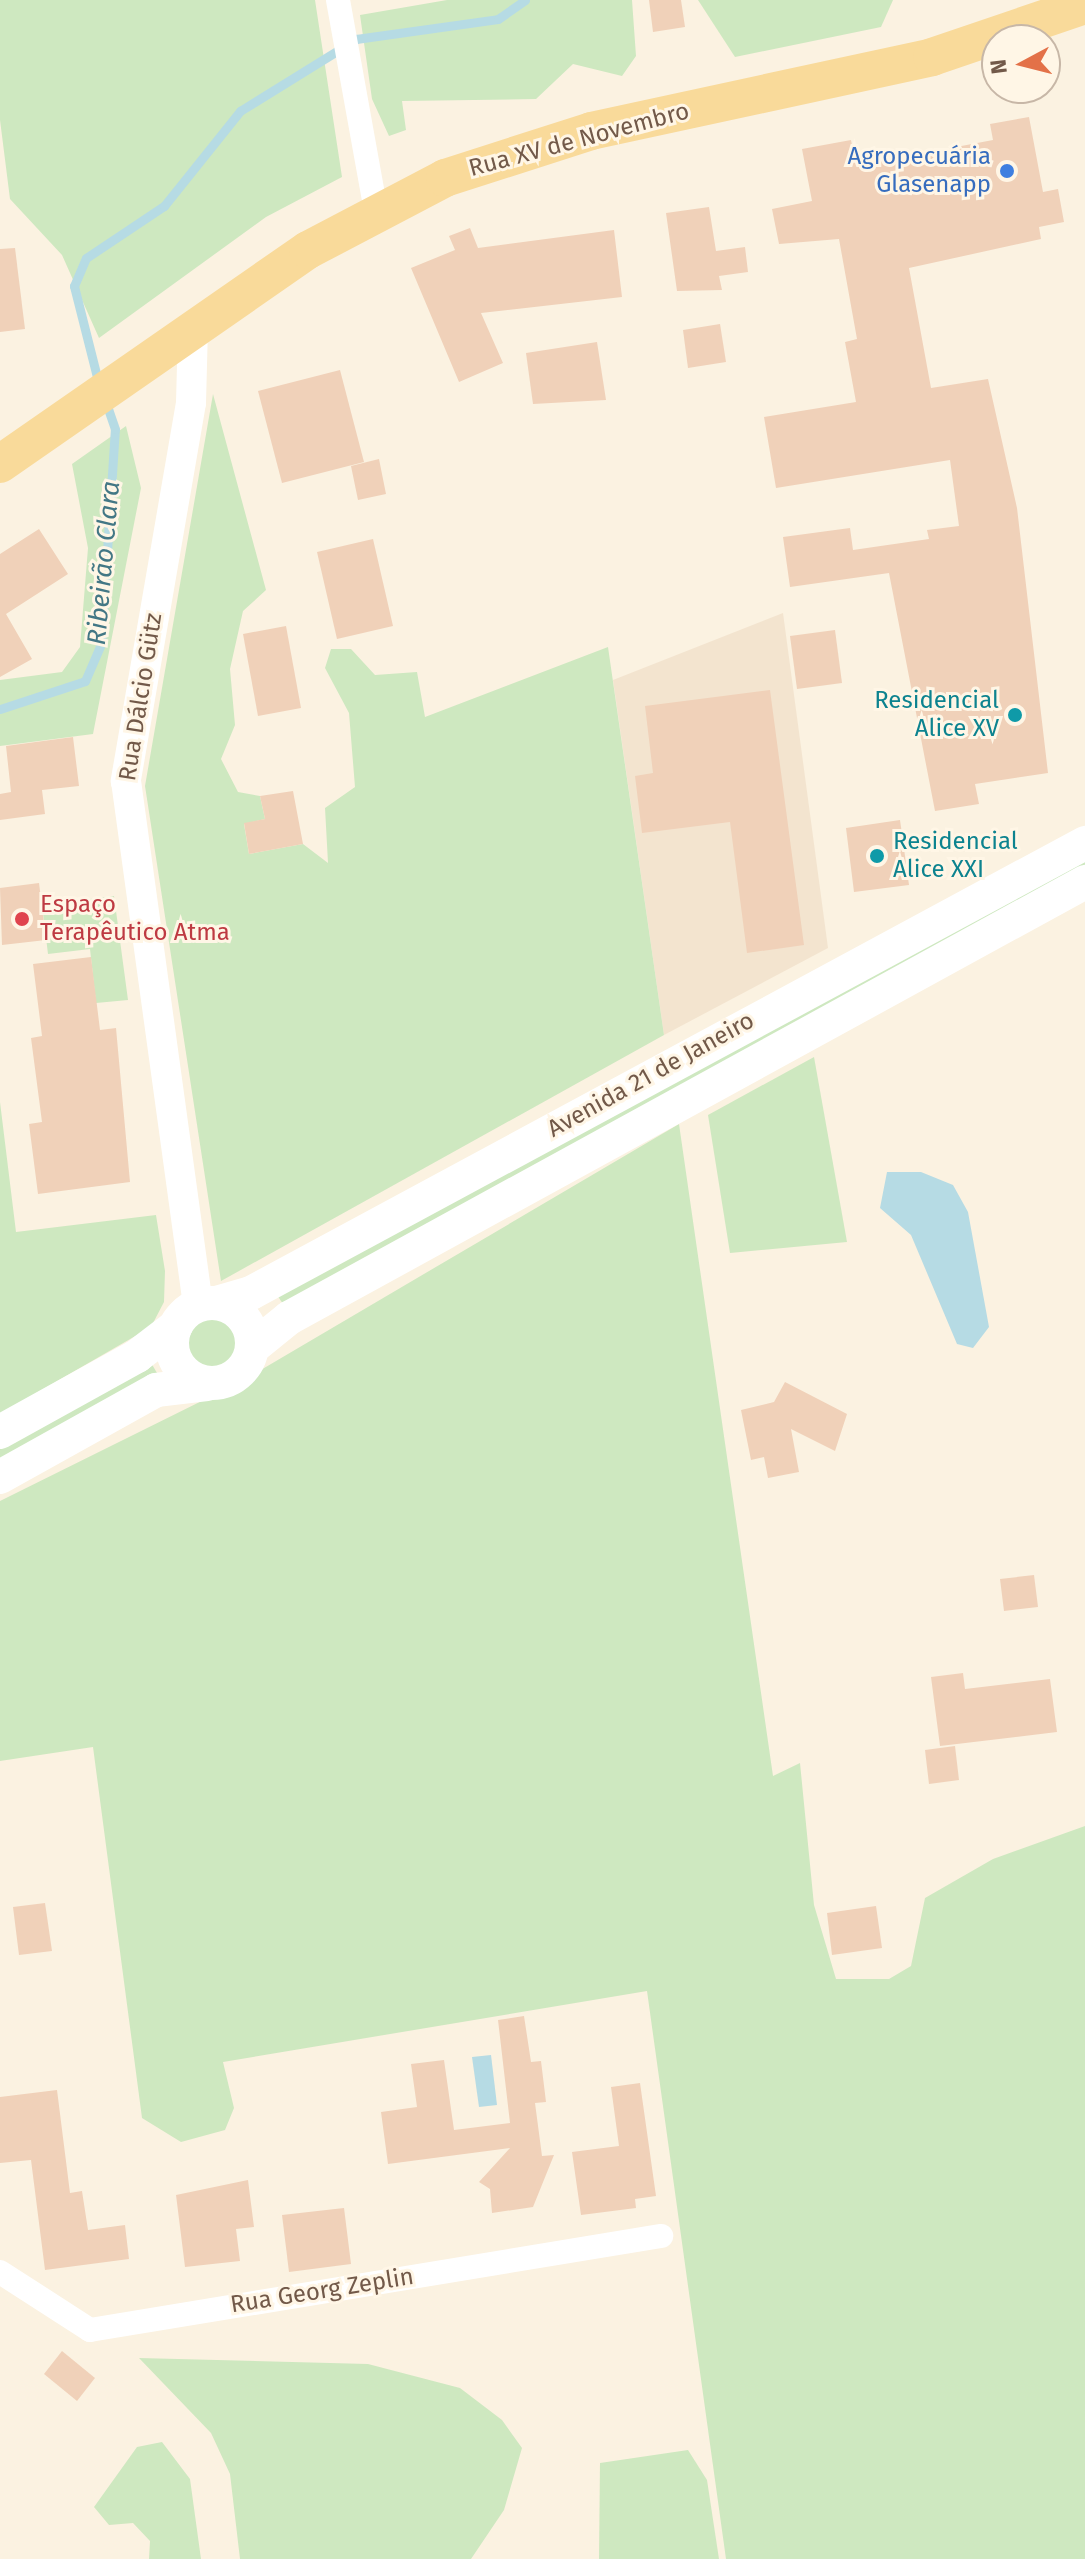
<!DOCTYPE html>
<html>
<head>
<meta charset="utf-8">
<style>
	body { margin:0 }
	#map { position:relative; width:1085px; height:2559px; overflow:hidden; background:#fbf2e1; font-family:"Fira Sans",sans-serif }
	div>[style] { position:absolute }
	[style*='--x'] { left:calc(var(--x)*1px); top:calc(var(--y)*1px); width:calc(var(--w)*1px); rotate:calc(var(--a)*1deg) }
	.residential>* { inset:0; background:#f3e4cf }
	.green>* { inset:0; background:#cee8c0 }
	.round { border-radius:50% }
	.water>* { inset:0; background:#b6dbe4 }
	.stream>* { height:9px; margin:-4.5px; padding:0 4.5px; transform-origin:4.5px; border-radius:4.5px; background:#b6dbe4 }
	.building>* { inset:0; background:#f0d1b9 }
	.minor>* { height:24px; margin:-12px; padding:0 12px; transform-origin:12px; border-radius:12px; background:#fff }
	.tertiary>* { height:30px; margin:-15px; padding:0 15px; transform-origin:15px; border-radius:15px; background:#fff }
	.secondary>* { height:34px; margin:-17px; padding:0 17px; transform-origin:17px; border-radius:17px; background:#fff }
	.secondary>.ring { margin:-17px; padding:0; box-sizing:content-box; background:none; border:34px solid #fff; border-radius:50% }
	.primary>* { height:38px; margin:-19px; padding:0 19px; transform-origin:19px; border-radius:19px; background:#f9da9a }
	.dots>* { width:22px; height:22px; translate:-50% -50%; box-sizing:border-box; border:4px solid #fff6e6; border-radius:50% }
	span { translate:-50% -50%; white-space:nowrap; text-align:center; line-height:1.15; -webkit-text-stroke:6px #fff6e6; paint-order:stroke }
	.street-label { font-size:24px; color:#725949 }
	.shop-label { font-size:24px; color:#366cbe }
	.right { translate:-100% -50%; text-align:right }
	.culture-label { font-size:24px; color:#0d838f }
	.left { translate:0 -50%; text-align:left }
	.health-label { font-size:24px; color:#be3a42 }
	.water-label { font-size:26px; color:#437785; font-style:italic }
	.north { position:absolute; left:981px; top:24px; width:80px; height:80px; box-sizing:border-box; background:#fff6e6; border:2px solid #c7b7a7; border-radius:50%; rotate:263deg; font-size:22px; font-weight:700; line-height:32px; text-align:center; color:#725949 }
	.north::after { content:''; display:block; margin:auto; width:28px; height:36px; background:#e37148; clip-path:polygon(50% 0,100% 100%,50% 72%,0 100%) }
</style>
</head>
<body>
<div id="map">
	<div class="residential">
		<div style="clip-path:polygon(783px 613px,828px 948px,664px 1035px,613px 680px)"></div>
	</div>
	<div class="green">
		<div style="clip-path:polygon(0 0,315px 0,342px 177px,266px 217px,99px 338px,62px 255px,10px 199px,0 120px)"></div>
		<div style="clip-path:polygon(447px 0,632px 0,636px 56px,622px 76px,573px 64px,536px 99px,402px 101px,406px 130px,389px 136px,372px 99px,360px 15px)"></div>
		<div style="clip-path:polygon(698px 0,893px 0,881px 27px,735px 57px)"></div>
		<div style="clip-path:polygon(213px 394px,266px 590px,243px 611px,230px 669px,235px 725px,221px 759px,238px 792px,260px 796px,265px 819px,244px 824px,249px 854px,303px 844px,328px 863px,325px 808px,355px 787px,349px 713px,325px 668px,331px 649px,351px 649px,375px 675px,417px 672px,425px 717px,608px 647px,664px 1035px,221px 1281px,145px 786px)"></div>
		<div style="clip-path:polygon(126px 426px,141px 488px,93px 734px,0 746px,0 680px,62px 672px,80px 647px,88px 548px,72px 464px)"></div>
		<div style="clip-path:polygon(1085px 857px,1085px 868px,283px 1304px,277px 1295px)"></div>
		<div style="clip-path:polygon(114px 896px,128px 1000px,96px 1003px,90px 949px,48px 954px,42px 905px)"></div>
		<div style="clip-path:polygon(814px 1057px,847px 1242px,730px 1253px,708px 1115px)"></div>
		<div style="clip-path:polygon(0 1102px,16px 1232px,156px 1215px,165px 1271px,164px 1302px,151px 1327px,0 1414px)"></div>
		<div style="clip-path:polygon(679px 1124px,773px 1776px,800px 1763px,814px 1905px,836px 1979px,889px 1979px,911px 1966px,925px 1898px,993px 1859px,1085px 1826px,1085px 2559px,726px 2559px,647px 1991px,223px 2062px,234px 2108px,225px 2130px,181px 2142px,142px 2118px,93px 1747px,0 1761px,0 1501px,242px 1381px)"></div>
		<div class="round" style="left:184px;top:1315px;width:56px;height:56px"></div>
		<div style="clip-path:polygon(150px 1361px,157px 1373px,0 1462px,0 1446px)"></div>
		<div style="clip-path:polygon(139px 2358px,368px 2364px,460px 2388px,502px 2420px,522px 2448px,504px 2510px,471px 2559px,240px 2559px,230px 2474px,211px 2433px)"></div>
		<div style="clip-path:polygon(162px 2442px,190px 2479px,201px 2559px,149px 2559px,150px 2541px,133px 2523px,109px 2525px,94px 2507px,137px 2447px)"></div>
		<div style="clip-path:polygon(688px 2450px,707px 2480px,719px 2559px,599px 2559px,600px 2463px)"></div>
	</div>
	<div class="water">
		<div style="clip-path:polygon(887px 1172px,921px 1172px,953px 1185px,968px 1212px,989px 1327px,973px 1348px,957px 1344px,911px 1235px,880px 1208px)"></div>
		<div style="clip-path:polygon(491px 2055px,497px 2105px,479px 2107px,472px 2057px)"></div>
	</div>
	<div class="stream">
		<div style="--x:97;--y:377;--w:94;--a:-104.2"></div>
		<div style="--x:74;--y:286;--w:30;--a:-67"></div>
		<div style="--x:86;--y:258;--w:94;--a:-33.7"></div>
		<div style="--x:164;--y:206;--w:122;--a:-51.3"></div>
		<div style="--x:240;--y:111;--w:137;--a:-31.8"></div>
		<div style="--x:356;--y:39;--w:143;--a:-8"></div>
		<div style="--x:498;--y:19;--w:33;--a:-35"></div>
		<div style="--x:0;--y:709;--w:89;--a:-18.2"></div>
		<div style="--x:85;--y:681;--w:40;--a:-66.6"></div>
		<div style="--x:101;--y:644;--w:215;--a:-86.3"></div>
		<div style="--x:115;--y:429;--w:28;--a:-109"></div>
	</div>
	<div class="building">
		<div style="clip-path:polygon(649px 0,681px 0,685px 27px,653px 32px)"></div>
		<div style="clip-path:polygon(1029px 117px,1043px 192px,1058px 189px,1064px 222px,1039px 227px,1041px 239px,909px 268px,931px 388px,988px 379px,1017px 508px,1048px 773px,975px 784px,979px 804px,935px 811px,889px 573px,790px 587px,783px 537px,850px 528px,853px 550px,929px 539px,927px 530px,959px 526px,950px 460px,776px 488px,764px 417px,856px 402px,845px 342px,857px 339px,839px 239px,779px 244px,772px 209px,812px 201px,802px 149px,851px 140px,856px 166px,993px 140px,990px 124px)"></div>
		<div style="clip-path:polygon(709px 207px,716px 251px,745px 247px,748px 272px,719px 276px,722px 290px,677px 291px,666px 213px)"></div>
		<div style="clip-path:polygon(470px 228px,478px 248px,614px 230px,622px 297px,481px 313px,503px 363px,459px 382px,411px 268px,455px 250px,449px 236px)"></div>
		<div style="clip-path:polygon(15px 248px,25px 329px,0 332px,0 249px)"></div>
		<div style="clip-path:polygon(720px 324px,726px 362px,688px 368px,683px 330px)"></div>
		<div style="clip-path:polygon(597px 342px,606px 400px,533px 404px,526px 353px)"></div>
		<div style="clip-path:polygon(340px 370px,364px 462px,282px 483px,258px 391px)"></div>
		<div style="clip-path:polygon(379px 459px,386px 494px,358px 500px,351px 466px)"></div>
		<div style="clip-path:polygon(39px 529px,68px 574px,6px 614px,32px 659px,0 677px,0 554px)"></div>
		<div style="clip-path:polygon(373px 539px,393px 626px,337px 639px,317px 552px)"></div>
		<div style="clip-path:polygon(286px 626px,301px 708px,258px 716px,243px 634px)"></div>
		<div style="clip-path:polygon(835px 630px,842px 683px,797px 689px,790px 636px)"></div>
		<div style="clip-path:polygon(770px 690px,804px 945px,747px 953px,730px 822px,642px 833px,635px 776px,653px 773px,645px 706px)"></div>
		<div style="clip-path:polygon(73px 737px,79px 786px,42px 790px,45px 814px,0 820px,0 794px,11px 792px,6px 746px)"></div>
		<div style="clip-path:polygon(293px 791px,303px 844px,249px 854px,244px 823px,265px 819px,260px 796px)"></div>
		<div style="clip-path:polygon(900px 820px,909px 885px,854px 892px,846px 828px)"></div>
		<div style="clip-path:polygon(39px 883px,46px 940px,2px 945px,0 888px)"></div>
		<div style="clip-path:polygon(91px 957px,100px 1030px,116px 1028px,130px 1182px,38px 1194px,29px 1124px,42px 1122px,31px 1038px,42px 1036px,33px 964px)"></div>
		<div style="clip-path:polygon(785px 1382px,847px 1414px,835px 1451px,791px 1429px,799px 1472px,768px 1478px,764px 1457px,751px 1460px,741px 1410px,774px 1402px)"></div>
		<div style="clip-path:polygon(1034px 1575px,1038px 1607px,1004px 1611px,1000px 1579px)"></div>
		<div style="clip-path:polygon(963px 1673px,965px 1689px,1050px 1679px,1057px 1732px,940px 1746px,931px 1677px)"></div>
		<div style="clip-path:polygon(955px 1746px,959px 1780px,929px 1784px,925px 1750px)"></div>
		<div style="clip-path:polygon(45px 1903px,52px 1951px,19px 1955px,13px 1907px)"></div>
		<div style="clip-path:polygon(876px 1906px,882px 1948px,832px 1955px,827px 1913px)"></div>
		<div style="clip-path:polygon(524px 2016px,531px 2062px,541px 2061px,546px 2102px,535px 2103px,542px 2156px,554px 2155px,533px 2207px,492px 2213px,490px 2189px,479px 2182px,510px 2148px,388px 2164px,381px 2112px,417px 2107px,411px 2064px,444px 2060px,454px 2130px,510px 2123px,498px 2020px)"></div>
		<div style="clip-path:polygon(640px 2083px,656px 2196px,635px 2199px,636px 2208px,581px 2215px,572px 2152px,619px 2146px,611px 2087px)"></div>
		<div style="clip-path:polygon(57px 2090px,70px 2193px,82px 2191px,88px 2230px,125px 2225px,129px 2259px,45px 2270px,31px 2160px,0 2163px,0 2097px)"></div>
		<div style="clip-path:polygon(248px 2180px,254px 2227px,236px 2229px,240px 2261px,185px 2267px,176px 2195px)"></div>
		<div style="clip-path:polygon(344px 2208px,351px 2264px,289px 2272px,282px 2215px)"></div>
		<div style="clip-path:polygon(62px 2351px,95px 2378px,77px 2401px,44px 2374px)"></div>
	</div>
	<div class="minor">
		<div style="--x:338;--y:0;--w:214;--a:79.8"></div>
		<div style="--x:0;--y:2272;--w:107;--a:32.8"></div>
		<div style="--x:90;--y:2330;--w:579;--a:-9.35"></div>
	</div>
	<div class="tertiary">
		<div style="--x:193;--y:327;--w:76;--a:91.5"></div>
		<div style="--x:191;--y:403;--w:384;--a:99.8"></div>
		<div style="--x:126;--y:781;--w:529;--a:82.18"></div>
	</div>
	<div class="secondary">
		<div class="ring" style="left:172px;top:1303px;width:46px;height:46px"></div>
		<div style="--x:216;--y:1303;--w:36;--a:-16"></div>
		<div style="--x:251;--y:1293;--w:948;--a:-28.35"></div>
		<div style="--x:252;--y:1348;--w:48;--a:-39"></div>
		<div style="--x:289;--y:1318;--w:908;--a:-28.71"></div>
		<div style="--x:0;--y:1432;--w:157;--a:-29"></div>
		<div style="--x:137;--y:1356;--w:49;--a:-37.6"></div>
		<div style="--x:0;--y:1477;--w:179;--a:-29.1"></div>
		<div style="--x:156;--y:1390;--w:51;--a:-6.7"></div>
	</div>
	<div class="primary">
		<div style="--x:0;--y:464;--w:375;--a:-34.8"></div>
		<div style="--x:308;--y:250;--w:155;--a:-27.7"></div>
		<div style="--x:445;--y:178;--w:153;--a:-17.8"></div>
		<div style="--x:591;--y:131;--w:349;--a:-12.2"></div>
		<div style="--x:932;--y:57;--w:162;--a:-18.8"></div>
	</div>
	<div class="dots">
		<div style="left:1007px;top:171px;background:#3f7fe0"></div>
		<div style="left:1015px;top:715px;background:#0f9aa8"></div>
		<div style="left:877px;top:856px;background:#0f9aa8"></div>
		<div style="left:22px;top:919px;background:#e0444e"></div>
	</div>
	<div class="street-label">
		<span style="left:579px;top:140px;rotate:-15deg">Rua XV de Novembro</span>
		<span style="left:141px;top:697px;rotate:-81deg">Rua Dálcio Gütz</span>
		<span style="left:651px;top:1075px;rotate:-29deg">Avenida 21 de Janeiro</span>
		<span style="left:322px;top:2291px;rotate:-9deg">Rua Georg Zeplin</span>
	</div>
	<div class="shop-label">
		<span class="right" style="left:991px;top:171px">Agropecuária<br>Glasenapp</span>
	</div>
	<div class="culture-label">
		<span class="right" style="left:999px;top:715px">Residencial<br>Alice XV</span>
		<span class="left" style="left:893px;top:856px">Residencial<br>Alice XXI</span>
	</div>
	<div class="health-label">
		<span class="left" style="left:40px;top:919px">Espaço<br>Terapêutico Atma</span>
	</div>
	<div class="water-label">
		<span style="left:104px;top:563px;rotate:-85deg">Ribeirão Clara</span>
	</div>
	<div class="north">N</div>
</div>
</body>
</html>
